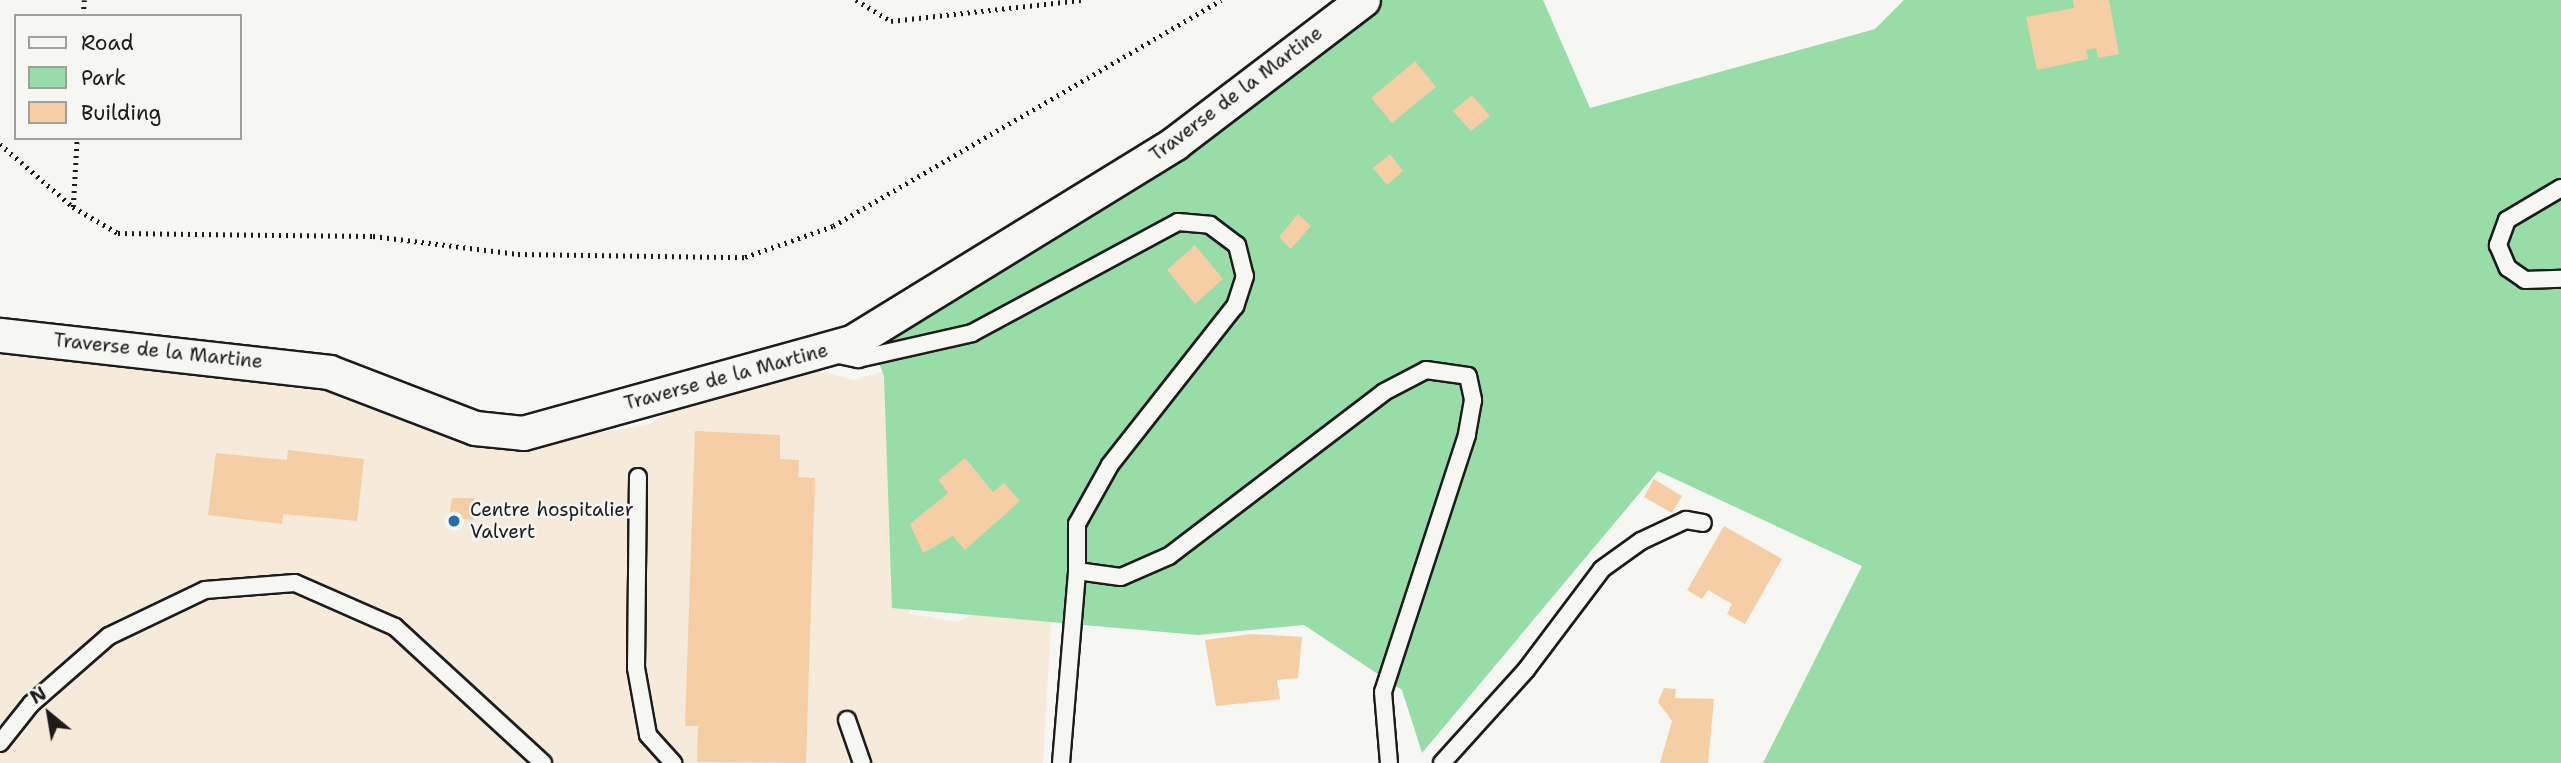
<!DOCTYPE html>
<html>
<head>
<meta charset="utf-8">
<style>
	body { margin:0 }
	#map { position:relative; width:2561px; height:763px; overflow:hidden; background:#f6f6f2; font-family:"Shantell Sans",sans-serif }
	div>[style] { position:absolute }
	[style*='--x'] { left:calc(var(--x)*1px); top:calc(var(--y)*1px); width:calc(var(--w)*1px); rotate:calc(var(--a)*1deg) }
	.built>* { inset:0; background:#f6eadb }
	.green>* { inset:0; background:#98dca8 }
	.building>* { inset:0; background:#f6cea5 }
	.path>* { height:4.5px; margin-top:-2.25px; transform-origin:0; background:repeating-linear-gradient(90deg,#1c1c1c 0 2px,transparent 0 7px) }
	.roads { filter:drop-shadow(2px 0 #1c1c1c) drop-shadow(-2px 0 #1c1c1c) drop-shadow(0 2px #1c1c1c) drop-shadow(0 -2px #1c1c1c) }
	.lane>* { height:16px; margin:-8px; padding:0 8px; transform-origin:8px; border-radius:8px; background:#f6f6f2 }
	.street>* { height:33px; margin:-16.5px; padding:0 16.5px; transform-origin:16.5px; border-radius:16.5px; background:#f6f6f2 }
	.dots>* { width:19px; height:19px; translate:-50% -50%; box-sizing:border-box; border:4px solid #f6f6f2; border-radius:50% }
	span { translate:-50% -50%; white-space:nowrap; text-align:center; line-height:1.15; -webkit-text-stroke:5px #f6f6f2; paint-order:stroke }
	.street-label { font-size:19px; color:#1c1c1c }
	.poi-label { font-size:19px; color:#1c1c1c }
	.left { translate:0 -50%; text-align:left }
	.legend { position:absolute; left:14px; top:14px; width:228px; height:126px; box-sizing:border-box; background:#f6f6f2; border:2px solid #9f9f9c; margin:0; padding:9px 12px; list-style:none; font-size:21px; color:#1c1c1c }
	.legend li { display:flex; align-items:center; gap:14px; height:35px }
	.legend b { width:35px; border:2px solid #9f9f9c }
	.north { position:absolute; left:14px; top:679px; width:70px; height:70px; -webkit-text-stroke:5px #f6f6f2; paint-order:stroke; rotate:330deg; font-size:19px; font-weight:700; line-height:28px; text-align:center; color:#1c1c1c }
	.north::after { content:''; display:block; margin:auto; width:24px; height:32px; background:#1c1c1c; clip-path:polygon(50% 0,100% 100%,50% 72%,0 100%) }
</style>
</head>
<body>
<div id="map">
	<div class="built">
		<div style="clip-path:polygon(0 348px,295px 377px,465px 443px,525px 446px,650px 424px,693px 398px,819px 371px,854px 380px,903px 366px,910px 614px,957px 622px,1011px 597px,1051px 622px,1043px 763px,0 763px)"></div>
	</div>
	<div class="green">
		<div style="clip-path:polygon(1381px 0,1543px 0,1590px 108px,1875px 29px,1904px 0,2561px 0,2561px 763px,1763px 763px,1862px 566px,1658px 471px,1422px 753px,1402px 690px,1304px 625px,1198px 635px,892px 608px,884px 376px,872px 345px,1186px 147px)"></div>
	</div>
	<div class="building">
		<div style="clip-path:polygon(2073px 0,2109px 0,2119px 54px,2098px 58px,2096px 48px,2086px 50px,2088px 59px,2037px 70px,2026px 17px,2074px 8px)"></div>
		<div style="clip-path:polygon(1415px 61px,1436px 87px,1392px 123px,1371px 98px)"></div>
		<div style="clip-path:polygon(1472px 95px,1490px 116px,1471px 131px,1453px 111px)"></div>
		<div style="clip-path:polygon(1390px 154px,1403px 171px,1387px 185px,1373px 168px)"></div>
		<div style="clip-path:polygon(1298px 214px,1311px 226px,1291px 249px,1279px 237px)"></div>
		<div style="clip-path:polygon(1195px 245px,1223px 279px,1195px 304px,1167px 270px)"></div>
		<div style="clip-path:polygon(695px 431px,780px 435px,780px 459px,799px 460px,798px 477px,815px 478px,806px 763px,697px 762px,698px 726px,685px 726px)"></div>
		<div style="clip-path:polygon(288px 450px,364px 459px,357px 521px,283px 514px,282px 524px,208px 515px,216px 453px,287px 460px)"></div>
		<div style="clip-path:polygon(965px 458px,993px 492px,1004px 483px,1020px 501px,965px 550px,953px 536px,923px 553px,910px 524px,948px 493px,938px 480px)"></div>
		<div style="clip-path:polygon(1654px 479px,1682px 496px,1672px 513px,1644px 497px)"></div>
		<div style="clip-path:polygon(452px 498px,474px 498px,474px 520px,449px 518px)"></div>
		<div style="clip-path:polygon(1724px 526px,1782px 559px,1745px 624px,1727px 614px,1732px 604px,1708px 590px,1702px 599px,1687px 590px)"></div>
		<div style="clip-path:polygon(1251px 634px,1302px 637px,1298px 678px,1277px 680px,1280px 699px,1216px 706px,1205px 640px)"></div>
		<div style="clip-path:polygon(1664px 688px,1676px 689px,1675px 698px,1714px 699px,1708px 763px,1660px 763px,1672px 721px,1658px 702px)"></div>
	</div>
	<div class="path">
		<div style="--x:856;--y:0;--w:41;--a:31"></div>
		<div style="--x:891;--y:21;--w:191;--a:-6.3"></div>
		<div style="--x:83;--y:16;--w:16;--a:-86"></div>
		<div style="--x:0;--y:144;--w:96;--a:40.8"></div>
		<div style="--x:73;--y:207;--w:52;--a:30"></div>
		<div style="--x:118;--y:233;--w:255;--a:0.7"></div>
		<div style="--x:373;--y:236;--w:146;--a:7.1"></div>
		<div style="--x:518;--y:254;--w:227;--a:0.8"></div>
		<div style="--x:745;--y:257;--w:93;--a:-19.4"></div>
		<div style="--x:833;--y:226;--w:449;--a:-30.2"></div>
		<div style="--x:73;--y:207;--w:69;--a:-86.7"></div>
	</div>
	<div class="roads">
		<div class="lane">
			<div style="--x:2561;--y:188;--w:63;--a:149.3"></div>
			<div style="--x:2507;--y:220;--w:27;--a:110"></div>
			<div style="--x:2498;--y:245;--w:25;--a:67"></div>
			<div style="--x:2508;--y:268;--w:21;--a:35"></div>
			<div style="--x:2525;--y:280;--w:36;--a:-2"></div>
			<div style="--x:834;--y:354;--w:25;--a:12"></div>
			<div style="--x:858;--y:359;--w:117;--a:-12.8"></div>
			<div style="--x:972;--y:333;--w:234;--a:-28.3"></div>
			<div style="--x:1178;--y:222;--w:32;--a:5"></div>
			<div style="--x:1210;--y:225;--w:34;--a:37"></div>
			<div style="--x:1237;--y:245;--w:32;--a:76"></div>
			<div style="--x:1245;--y:276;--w:32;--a:108"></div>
			<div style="--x:1235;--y:306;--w:202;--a:128.2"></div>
			<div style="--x:1110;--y:465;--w:68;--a:119.2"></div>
			<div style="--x:1077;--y:524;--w:47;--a:90"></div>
			<div style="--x:1077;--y:571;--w:44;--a:7.8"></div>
			<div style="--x:1121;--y:577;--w:52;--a:-23.6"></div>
			<div style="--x:1169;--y:556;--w:270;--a:-37.3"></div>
			<div style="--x:1384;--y:392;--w:47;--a:-27.6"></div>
			<div style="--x:1426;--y:370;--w:42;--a:8.1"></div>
			<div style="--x:1468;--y:376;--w:25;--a:78"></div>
			<div style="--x:1473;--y:400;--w:36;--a:100"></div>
			<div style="--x:1467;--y:435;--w:270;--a:108.1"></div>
			<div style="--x:1383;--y:692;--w:71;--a:85.2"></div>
			<div style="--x:638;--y:477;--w:191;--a:90.6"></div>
			<div style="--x:636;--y:668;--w:68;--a:79.8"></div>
			<div style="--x:648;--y:735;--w:38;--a:48"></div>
			<div style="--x:847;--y:720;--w:46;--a:70.8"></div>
			<div style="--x:0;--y:743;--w:50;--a:-51.5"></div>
			<div style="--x:31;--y:704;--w:103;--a:-41.1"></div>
			<div style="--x:109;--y:636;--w:106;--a:-25.6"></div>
			<div style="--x:205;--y:590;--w:90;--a:-4.4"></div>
			<div style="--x:295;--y:583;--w:109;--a:23.7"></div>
			<div style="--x:395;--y:627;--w:201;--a:42.6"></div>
			<div style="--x:1061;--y:763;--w:193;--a:-85.2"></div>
			<div style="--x:1442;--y:763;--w:125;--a:-47.9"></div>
			<div style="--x:1526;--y:670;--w:126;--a:-53"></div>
			<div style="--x:1602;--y:569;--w:48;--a:-35.7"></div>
			<div style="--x:1641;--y:541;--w:50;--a:-25"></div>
			<div style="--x:1686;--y:520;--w:17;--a:10"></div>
		</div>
		<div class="street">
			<div style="--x:0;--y:335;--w:331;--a:6.4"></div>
			<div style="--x:329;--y:372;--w:156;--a:21"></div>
			<div style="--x:475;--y:428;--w:48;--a:5.9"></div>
			<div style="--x:523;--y:433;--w:341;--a:-15.5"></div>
			<div style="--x:852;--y:342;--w:379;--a:-31.6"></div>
			<div style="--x:1175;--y:143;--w:236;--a:-37.3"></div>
		</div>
	</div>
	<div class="dots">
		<div style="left:454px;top:521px;background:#1f6fb2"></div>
	</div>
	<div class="street-label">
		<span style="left:1236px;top:94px;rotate:-37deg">Traverse de la Martine</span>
		<span style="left:158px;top:351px;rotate:6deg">Traverse de la Martine</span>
		<span style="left:726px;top:377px;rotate:-15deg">Traverse de la Martine</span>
	</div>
	<div class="poi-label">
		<span class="left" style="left:470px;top:521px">Centre hospitalier<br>Valvert</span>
	</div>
	<ul class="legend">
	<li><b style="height:9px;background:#f6f6f2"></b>Road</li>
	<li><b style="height:19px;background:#98dca8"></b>Park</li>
	<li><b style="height:19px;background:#f6cea5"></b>Building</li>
	</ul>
	<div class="north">N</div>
</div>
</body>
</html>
